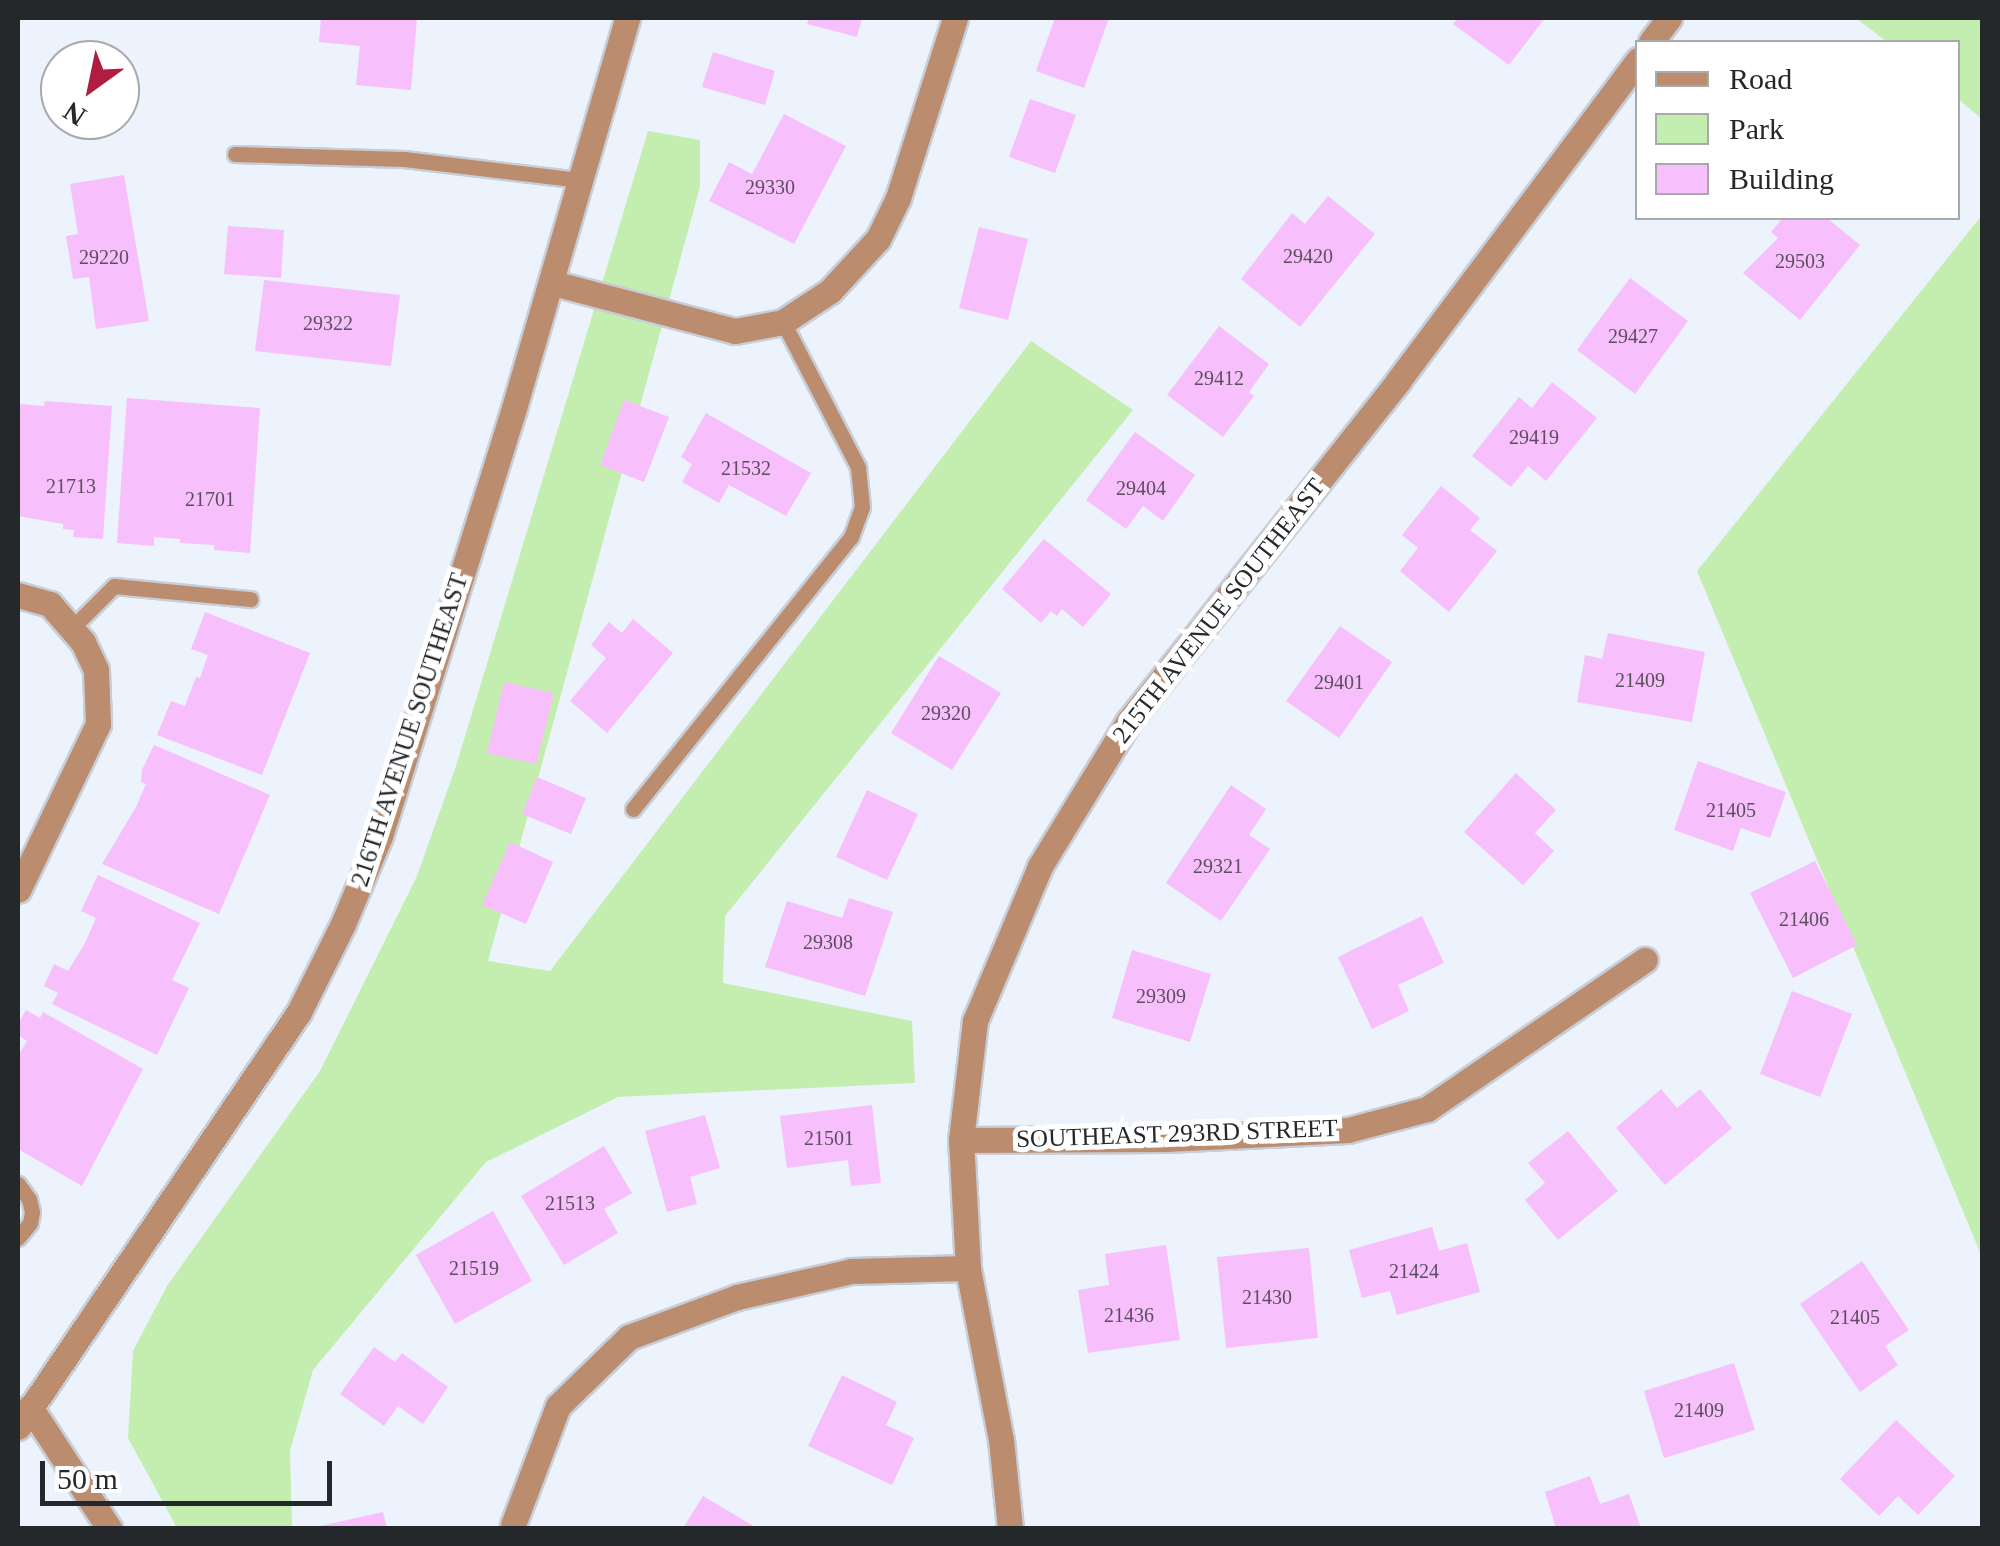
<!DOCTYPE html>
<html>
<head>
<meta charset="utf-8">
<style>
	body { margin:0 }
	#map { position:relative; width:2000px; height:1546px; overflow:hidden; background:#ecf3fd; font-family:"Times New Roman",serif }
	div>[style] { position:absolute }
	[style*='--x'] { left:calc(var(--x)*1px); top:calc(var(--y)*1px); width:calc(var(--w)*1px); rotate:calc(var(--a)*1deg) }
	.green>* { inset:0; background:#c4eeaf }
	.building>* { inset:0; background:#f7bffb }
	.roads { filter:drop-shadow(2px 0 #c8ced7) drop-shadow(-2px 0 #c8ced7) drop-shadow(0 2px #c8ced7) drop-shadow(0 -2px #c8ced7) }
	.service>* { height:15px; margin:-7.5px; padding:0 7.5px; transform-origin:7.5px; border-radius:7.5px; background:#bc8c6e }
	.minor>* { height:25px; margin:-12.5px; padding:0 12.5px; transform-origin:12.5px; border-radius:12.5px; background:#bc8c6e }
	.tertiary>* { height:25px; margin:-12.5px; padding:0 12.5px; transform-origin:12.5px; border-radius:12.5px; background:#bc8c6e }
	span { translate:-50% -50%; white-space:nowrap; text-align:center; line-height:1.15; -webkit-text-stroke:10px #fff; paint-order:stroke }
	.number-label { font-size:20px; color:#5a4e5f }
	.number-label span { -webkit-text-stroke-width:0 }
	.street-label { font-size:25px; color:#25282b }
	.frame { position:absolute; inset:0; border:20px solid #25282b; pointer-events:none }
	.legend { position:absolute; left:1635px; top:40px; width:325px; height:180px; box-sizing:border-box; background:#fff; border:2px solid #a8a9aa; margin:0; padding:12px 18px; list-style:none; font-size:30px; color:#25282b }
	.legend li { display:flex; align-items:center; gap:20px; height:50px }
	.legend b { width:50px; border:2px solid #a8a9aa }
	.north { position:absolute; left:40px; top:40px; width:100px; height:100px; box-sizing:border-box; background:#fff; border:2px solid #a8a9aa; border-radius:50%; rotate:213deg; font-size:28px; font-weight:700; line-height:40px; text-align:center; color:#25282b }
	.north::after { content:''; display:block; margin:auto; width:35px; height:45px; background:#b01d40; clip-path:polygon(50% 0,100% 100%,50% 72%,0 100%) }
	.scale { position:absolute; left:40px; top:1461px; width:292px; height:45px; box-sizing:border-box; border:5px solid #25282b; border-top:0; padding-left:12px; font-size:30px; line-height:35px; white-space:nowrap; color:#25282b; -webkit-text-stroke:8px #fff; paint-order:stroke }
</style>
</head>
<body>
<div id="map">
	<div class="green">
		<div style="clip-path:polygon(1856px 18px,1982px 18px,1982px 119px,1958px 99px,1958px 42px,1887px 42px)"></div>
		<div style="clip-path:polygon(648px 131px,700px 140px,700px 187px,488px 961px,550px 971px,1031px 341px,1133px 410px,725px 916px,723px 983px,912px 1021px,915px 1083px,618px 1097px,486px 1162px,313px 1370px,290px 1451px,292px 1528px,177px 1528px,128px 1438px,133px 1351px,167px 1286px,320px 1071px,417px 876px,456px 766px)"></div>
		<div style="clip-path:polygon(1982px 215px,1982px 1257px,1697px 571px)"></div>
	</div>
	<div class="building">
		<div style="clip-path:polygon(321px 18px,417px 18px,411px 90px,356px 85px,360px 46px,319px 42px)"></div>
		<div style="clip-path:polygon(809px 18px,862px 18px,857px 37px,807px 24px)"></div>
		<div style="clip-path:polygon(1055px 18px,1109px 18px,1084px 88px,1036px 71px)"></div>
		<div style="clip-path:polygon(1458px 18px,1545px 18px,1509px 65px,1453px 24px)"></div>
		<div style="clip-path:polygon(713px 52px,775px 71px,765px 105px,702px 87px)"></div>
		<div style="clip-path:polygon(1030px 99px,1076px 115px,1055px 173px,1009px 157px)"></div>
		<div style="clip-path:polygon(784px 114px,846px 146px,794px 244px,709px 201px,729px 162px,752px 174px)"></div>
		<div style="clip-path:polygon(124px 175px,149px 321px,96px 329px,89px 277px,73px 279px,66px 236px,78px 234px,70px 184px)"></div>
		<div style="clip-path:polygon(1328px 196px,1375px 234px,1300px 327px,1241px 279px,1292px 213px,1305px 224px)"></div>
		<div style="clip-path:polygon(1783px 218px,1827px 218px,1860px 245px,1800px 320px,1743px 273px,1778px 238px,1771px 232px)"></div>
		<div style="clip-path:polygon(228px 226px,284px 230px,281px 278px,224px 274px)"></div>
		<div style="clip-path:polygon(979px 227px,1028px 239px,1008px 320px,959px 308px)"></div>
		<div style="clip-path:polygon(1630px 278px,1688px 321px,1635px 394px,1577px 350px)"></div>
		<div style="clip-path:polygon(264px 280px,400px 295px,391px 366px,255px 351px)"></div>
		<div style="clip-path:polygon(1219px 326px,1269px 364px,1249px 392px,1254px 396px,1223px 437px,1167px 395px)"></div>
		<div style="clip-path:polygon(1552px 382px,1597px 418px,1546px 481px,1528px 466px,1511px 487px,1472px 456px,1519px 397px,1532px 408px)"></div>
		<div style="clip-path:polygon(127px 398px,260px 408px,250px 553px,214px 550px,214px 545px,180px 543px,180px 539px,154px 537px,154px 546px,117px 543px)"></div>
		<div style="clip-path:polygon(624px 400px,669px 417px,644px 482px,600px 465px)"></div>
		<div style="clip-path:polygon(45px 401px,112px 406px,103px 539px,73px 537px,74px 530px,63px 529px,63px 524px,18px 516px,18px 404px,44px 406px)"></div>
		<div style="clip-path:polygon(706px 413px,811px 473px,786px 516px,729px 485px,719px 503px,682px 482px,692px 464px,681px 457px)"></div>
		<div style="clip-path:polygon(1135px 432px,1195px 475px,1163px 521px,1143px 506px,1126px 529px,1086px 500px)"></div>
		<div style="clip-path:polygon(1441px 486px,1480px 518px,1470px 530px,1497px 551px,1449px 612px,1400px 571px,1418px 548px,1402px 535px)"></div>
		<div style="clip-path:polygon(1044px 539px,1111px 594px,1083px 627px,1062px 609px,1057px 616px,1051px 611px,1041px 623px,1002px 589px)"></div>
		<div style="clip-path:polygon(205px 612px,310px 653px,262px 775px,157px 735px,171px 701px,185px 706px,196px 677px,200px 678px,208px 655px,191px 649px)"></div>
		<div style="clip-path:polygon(633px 619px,673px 653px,607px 733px,570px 701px,606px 658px,591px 645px,609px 622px,622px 633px)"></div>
		<div style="clip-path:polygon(1340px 626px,1392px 662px,1339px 738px,1286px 701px)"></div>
		<div style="clip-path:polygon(1608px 633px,1705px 652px,1692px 722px,1577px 702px,1585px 655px,1602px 659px)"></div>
		<div style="clip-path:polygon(939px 656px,1001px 693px,952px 770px,891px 733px)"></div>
		<div style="clip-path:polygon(504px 682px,554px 693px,536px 764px,487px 753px)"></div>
		<div style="clip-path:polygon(154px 745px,270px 795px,219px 914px,102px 864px,136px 807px,146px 784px,141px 782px,142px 770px)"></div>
		<div style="clip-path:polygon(1698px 761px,1786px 792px,1770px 838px,1741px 828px,1733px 851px,1674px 830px)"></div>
		<div style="clip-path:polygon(1516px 773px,1556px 810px,1535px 833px,1554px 851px,1523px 885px,1464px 832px)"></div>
		<div style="clip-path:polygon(537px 777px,586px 798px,571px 834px,522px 814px)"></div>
		<div style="clip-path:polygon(1231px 785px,1266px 809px,1249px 835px,1270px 849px,1221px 921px,1166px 883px)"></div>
		<div style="clip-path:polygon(867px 790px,918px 814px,887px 880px,836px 857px)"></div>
		<div style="clip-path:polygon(510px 842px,553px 862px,526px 924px,482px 905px)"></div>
		<div style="clip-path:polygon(1815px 861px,1857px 945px,1793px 978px,1750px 893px)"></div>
		<div style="clip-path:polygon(98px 875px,200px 923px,172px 980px,189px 988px,157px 1055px,52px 1004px,58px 993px,44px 986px,54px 964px,68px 971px,85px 943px,96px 918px,81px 911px)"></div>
		<div style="clip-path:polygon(849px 898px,893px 912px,865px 996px,765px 967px,787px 901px,842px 918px)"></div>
		<div style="clip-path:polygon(1422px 916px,1444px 963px,1398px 985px,1409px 1011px,1372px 1029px,1338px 957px)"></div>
		<div style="clip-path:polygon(1132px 950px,1211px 974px,1190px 1042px,1112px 1018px)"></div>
		<div style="clip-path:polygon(1792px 991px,1852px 1014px,1820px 1097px,1760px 1074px)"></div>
		<div style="clip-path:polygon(26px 1010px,40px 1018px,43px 1012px,143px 1069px,82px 1186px,18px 1149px,18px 1056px,27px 1041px,18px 1035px,18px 1024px)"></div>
		<div style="clip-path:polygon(1661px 1089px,1677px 1108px,1700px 1089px,1732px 1128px,1665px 1185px,1616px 1128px)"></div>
		<div style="clip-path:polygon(872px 1105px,881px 1183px,851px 1186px,848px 1160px,787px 1168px,780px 1116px)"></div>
		<div style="clip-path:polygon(705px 1115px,720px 1168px,690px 1177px,697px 1204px,667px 1212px,645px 1131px)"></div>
		<div style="clip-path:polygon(1568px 1131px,1618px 1191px,1558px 1240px,1525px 1200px,1545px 1183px,1528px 1163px)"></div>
		<div style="clip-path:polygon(604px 1146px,632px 1193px,604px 1209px,618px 1233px,564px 1265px,521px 1196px)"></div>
		<div style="clip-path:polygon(493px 1211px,532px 1281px,455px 1324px,416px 1255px)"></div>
		<div style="clip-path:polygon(1432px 1227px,1439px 1251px,1467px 1243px,1480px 1292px,1397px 1315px,1390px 1291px,1362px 1298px,1349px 1250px)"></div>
		<div style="clip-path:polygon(1166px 1245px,1180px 1340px,1088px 1353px,1078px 1290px,1109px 1285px,1105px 1254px)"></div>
		<div style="clip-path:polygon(1309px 1248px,1318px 1338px,1226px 1348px,1217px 1257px)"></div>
		<div style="clip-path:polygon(1862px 1261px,1909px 1330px,1885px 1346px,1898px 1365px,1860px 1392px,1800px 1304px)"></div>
		<div style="clip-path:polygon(374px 1347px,395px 1362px,402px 1353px,448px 1387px,423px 1424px,398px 1406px,384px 1426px,340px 1394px)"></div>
		<div style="clip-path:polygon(1734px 1363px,1755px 1430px,1664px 1458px,1644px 1391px)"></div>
		<div style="clip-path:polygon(842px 1375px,897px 1402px,886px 1425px,914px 1438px,892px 1485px,808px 1446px)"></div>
		<div style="clip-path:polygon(1896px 1420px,1955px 1476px,1918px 1515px,1898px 1496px,1879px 1516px,1840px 1479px)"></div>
		<div style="clip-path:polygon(1590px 1476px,1600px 1504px,1629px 1494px,1641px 1528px,1556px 1528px,1545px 1492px)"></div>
		<div style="clip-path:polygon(703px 1496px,757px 1528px,683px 1528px)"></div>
		<div style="clip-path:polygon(383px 1512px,387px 1528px,316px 1528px,316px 1527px)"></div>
	</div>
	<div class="roads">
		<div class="service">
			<div style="--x:235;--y:154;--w:169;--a:1.7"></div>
			<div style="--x:404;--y:159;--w:178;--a:6.8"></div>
			<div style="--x:72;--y:628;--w:59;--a:-45"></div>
			<div style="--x:114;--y:586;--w:137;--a:5.5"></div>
			<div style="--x:633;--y:809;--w:349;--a:-51.3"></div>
			<div style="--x:851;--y:537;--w:32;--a:-70"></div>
			<div style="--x:862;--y:507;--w:40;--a:-95.7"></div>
			<div style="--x:858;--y:467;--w:163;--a:-117.3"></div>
			<div style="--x:18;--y:1184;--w:19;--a:54"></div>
			<div style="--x:29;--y:1199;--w:13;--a:77"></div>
			<div style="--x:32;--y:1212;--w:11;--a:100"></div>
			<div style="--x:30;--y:1223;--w:19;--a:129"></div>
		</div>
		<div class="minor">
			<div style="--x:1651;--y:42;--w:30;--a:-53"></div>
			<div style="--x:553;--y:283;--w:188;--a:14.8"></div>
			<div style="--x:735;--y:331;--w:49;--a:-10.6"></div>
			<div style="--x:783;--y:322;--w:56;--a:-33.4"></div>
			<div style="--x:830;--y:291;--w:71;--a:-47.3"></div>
			<div style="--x:878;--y:239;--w:46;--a:-64"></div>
			<div style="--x:898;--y:198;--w:189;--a:-72.4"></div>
			<div style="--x:18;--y:595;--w:33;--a:16"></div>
			<div style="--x:50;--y:604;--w:50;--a:49"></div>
			<div style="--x:83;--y:642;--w:31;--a:65"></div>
			<div style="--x:96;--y:670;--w:54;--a:87.9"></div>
			<div style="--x:98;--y:724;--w:184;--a:115.7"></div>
			<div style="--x:961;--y:1140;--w:205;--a:-0.3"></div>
			<div style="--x:1166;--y:1139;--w:182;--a:-2.8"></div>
			<div style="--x:1348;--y:1130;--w:82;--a:-14.9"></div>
			<div style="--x:1427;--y:1109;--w:264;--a:-34.4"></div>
			<div style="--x:513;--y:1525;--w:127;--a:-69.3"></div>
			<div style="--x:558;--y:1406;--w:99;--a:-44.2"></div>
			<div style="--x:629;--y:1337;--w:115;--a:-20.3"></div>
			<div style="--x:737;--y:1297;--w:117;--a:-12.8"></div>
			<div style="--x:851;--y:1271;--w:117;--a:-1.5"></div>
			<div style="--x:1010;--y:1528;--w:88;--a:-95.8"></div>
			<div style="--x:1001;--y:1440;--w:175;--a:-100.9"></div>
			<div style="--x:968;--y:1268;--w:128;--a:-93.1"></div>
			<div style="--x:961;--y:1140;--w:120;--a:-83.3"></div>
			<div style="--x:975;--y:1021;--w:168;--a:-67.2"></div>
			<div style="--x:1040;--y:866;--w:170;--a:-58.5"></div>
			<div style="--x:1129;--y:721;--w:434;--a:-51.6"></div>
			<div style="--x:1398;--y:381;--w:401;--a:-53.2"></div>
		</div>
		<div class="tertiary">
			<div style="--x:30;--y:1407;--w:145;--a:56.9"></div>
			<div style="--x:18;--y:1427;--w:499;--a:-55.9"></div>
			<div style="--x:298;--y:1014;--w:101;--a:-63.4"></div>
			<div style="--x:343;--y:924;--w:95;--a:-67.2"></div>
			<div style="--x:380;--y:836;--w:448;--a:-72.6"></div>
			<div style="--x:514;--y:408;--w:406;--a:-73.8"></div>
		</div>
	</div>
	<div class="number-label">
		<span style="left:770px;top:187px">29330</span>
		<span style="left:1308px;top:256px">29420</span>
		<span style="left:104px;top:257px">29220</span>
		<span style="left:1800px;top:261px">29503</span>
		<span style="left:328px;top:323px">29322</span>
		<span style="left:1633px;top:336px">29427</span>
		<span style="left:1219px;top:378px">29412</span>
		<span style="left:1534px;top:437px">29419</span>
		<span style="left:746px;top:468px">21532</span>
		<span style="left:71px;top:486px">21713</span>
		<span style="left:1141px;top:488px">29404</span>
		<span style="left:210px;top:499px">21701</span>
		<span style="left:1640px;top:680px">21409</span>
		<span style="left:1339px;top:682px">29401</span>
		<span style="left:946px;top:713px">29320</span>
		<span style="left:1731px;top:810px">21405</span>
		<span style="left:1218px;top:866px">29321</span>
		<span style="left:1804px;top:919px">21406</span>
		<span style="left:828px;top:942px">29308</span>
		<span style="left:1161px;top:996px">29309</span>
		<span style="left:829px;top:1138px">21501</span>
		<span style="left:570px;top:1203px">21513</span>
		<span style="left:474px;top:1268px">21519</span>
		<span style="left:1414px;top:1271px">21424</span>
		<span style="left:1267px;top:1297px">21430</span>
		<span style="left:1129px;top:1315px">21436</span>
		<span style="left:1855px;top:1317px">21405</span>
		<span style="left:1699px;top:1410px">21409</span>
	</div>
	<div class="street-label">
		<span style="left:1219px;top:611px;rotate:-52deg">215TH AVENUE SOUTHEAST</span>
		<span style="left:410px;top:730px;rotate:-72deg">216TH AVENUE SOUTHEAST</span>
		<span style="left:1177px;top:1134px;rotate:-2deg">SOUTHEAST 293RD STREET</span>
	</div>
	<div class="frame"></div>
	<ul class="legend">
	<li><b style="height:12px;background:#bc8c6e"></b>Road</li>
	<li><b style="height:28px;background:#c4eeaf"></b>Park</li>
	<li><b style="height:28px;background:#f7bffb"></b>Building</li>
	</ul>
	<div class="north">N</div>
	<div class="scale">50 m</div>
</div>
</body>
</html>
